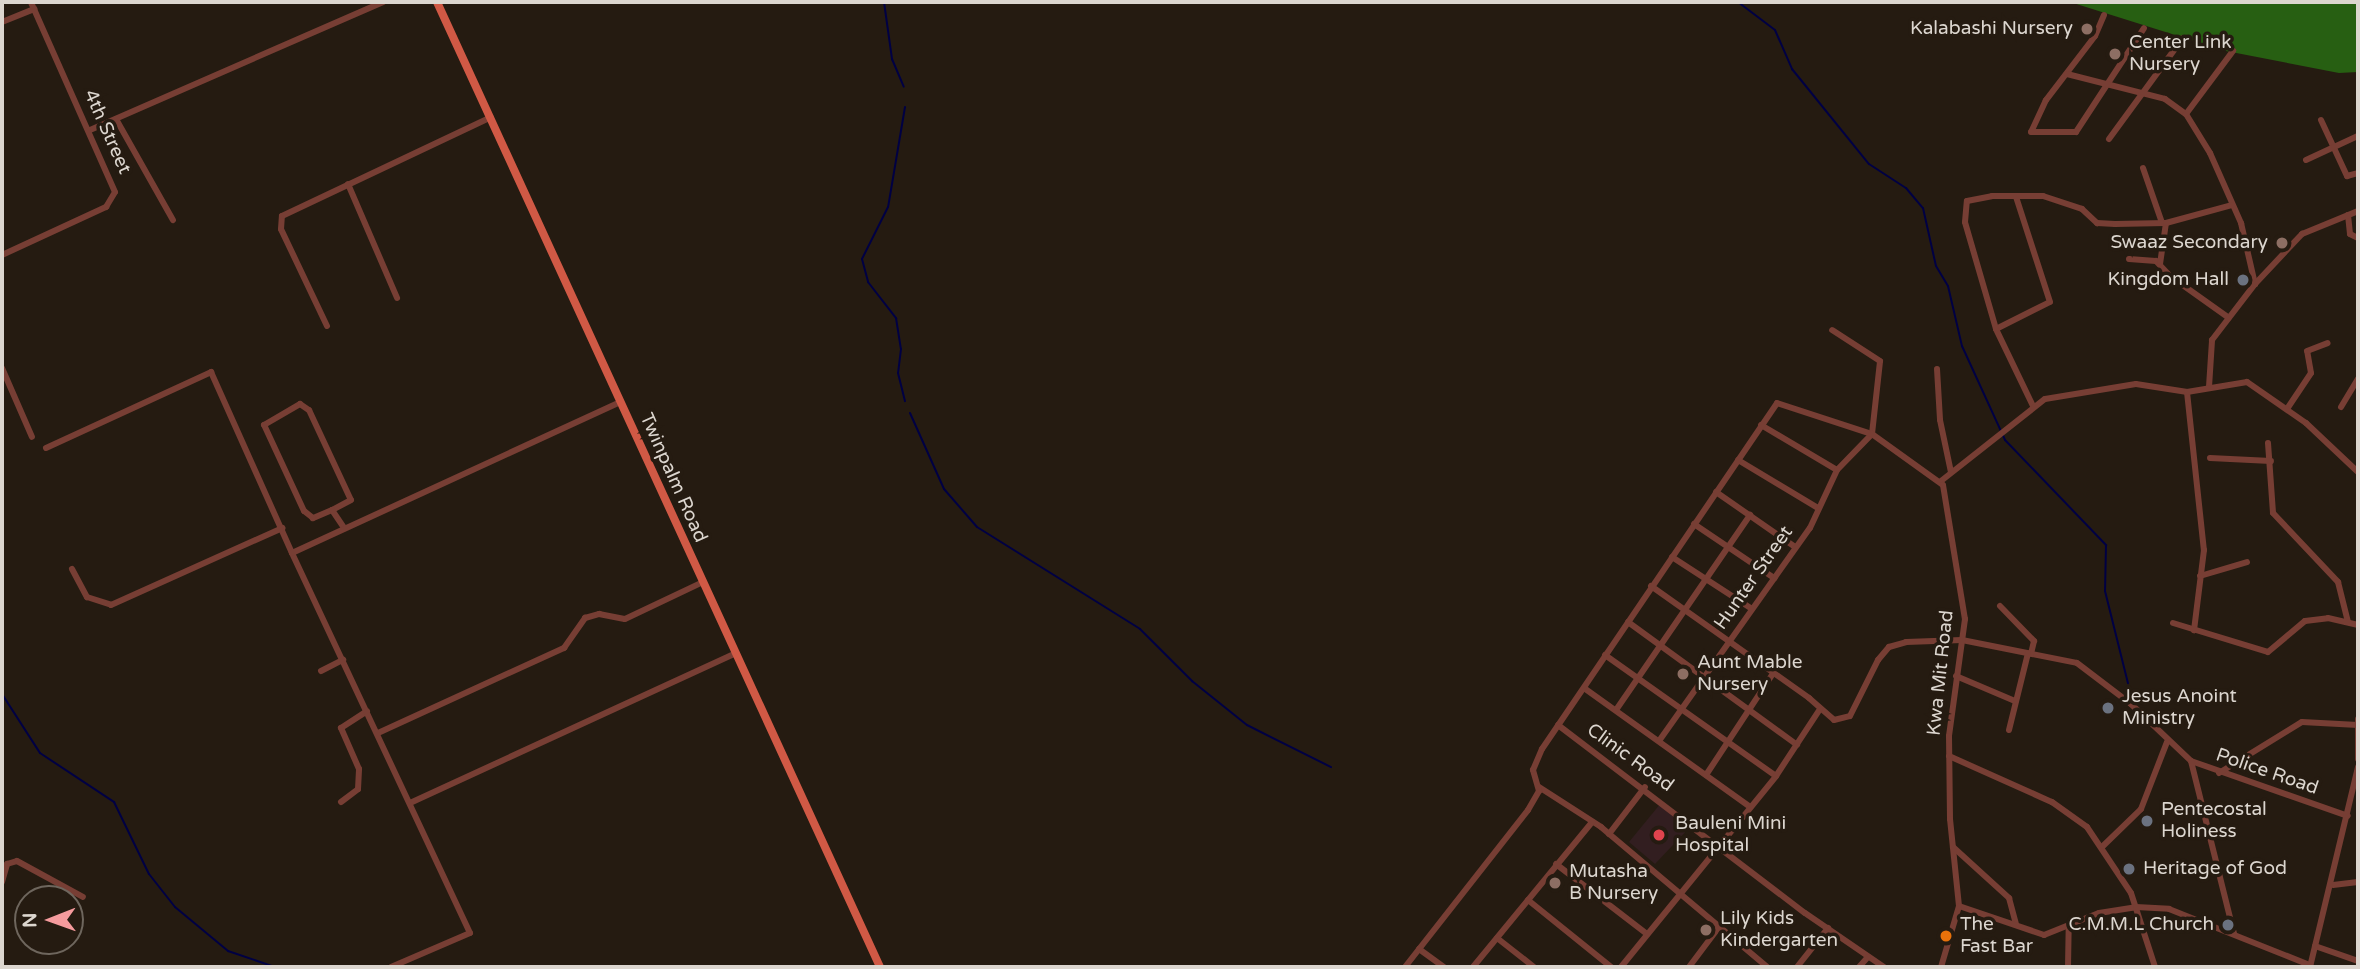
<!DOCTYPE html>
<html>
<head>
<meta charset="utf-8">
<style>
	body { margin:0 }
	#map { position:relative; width:2360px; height:969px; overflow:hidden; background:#251b11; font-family:"Varela Round",sans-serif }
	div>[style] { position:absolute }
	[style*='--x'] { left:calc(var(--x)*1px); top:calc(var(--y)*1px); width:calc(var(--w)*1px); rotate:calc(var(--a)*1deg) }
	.medical>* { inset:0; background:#321e20 }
	.forest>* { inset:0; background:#275f12 }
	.stream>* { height:2px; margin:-1px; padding:0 1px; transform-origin:1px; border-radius:1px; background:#000043 }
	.minor>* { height:6px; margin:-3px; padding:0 3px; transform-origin:3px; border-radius:3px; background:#773e34 }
	.major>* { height:8px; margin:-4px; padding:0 4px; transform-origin:4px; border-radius:4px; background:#d05945 }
	.dots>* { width:19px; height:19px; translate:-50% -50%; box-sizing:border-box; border:4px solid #251b11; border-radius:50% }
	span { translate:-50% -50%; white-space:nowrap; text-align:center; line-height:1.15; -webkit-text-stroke:7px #251b11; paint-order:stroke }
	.poi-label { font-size:19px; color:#dcd6cf }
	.right { translate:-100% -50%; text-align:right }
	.left { translate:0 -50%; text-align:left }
	.street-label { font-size:19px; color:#dcd6cf }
	.frame { position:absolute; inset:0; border:4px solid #dcd6cf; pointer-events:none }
	.north { position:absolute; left:14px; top:885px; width:70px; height:70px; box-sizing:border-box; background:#251b11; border:2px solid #6e665d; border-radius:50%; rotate:269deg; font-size:19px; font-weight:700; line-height:28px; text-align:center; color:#dcd6cf }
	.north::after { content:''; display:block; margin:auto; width:24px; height:32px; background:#f59b9d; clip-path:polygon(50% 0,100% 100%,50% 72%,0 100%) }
</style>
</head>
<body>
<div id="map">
	<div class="medical">
		<div style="clip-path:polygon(1661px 803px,1690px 827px,1655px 864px,1629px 842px)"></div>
	</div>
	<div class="forest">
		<div style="clip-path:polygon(2070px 2px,2358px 2px,2358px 72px,2339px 73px,2226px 51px)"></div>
	</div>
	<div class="stream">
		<div style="--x:884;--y:2;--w:58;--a:82"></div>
		<div style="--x:892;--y:59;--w:30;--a:67"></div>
		<div style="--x:1738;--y:2;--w:46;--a:37.1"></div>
		<div style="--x:1775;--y:30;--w:43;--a:66.4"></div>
		<div style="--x:1792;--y:69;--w:122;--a:51"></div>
		<div style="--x:1869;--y:164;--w:44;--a:33"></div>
		<div style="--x:1906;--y:188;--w:26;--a:50"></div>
		<div style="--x:1923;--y:208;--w:59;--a:77.4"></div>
		<div style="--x:1936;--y:266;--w:23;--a:59"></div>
		<div style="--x:1948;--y:286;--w:62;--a:76.9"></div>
		<div style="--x:1962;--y:346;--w:103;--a:65.4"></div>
		<div style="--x:2005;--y:440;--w:146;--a:46.1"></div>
		<div style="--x:2106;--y:545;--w:46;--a:91.2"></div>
		<div style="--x:2105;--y:591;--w:95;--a:76"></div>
		<div style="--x:905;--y:107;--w:101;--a:99.6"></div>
		<div style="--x:888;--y:207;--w:58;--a:116.6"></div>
		<div style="--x:862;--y:259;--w:24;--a:75"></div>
		<div style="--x:868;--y:282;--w:46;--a:52.1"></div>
		<div style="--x:896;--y:318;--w:31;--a:81"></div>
		<div style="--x:901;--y:349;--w:24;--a:97"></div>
		<div style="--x:898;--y:373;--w:29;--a:76"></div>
		<div style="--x:910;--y:413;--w:83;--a:65.9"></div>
		<div style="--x:944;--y:489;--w:50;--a:49"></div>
		<div style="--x:977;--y:527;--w:192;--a:32"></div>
		<div style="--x:1140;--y:629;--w:74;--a:45"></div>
		<div style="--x:1192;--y:681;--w:70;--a:38.7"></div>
		<div style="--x:1247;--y:725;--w:94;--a:26.6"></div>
		<div style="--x:2;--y:694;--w:70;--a:57.2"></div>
		<div style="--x:40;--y:753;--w:89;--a:33.5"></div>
		<div style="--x:114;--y:802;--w:80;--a:64.1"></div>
		<div style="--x:149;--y:874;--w:42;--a:51.8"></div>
		<div style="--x:175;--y:907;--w:69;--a:39.7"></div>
		<div style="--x:228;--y:951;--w:50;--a:18.8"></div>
	</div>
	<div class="minor">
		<div style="--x:2104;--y:15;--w:23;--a:113"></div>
		<div style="--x:2095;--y:36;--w:81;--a:127.4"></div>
		<div style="--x:2046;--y:100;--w:35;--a:115"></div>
		<div style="--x:2031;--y:132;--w:45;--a:0"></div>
		<div style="--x:2076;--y:132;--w:124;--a:-56.8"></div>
		<div style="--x:2;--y:22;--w:35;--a:-22"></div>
		<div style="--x:2067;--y:74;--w:101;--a:14.3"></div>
		<div style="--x:2165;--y:99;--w:26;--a:36"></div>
		<div style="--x:2186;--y:114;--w:46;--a:58.4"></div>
		<div style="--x:2210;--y:153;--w:77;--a:66.1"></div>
		<div style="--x:2241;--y:223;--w:63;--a:77.1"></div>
		<div style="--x:2186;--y:114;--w:79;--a:-53.3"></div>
		<div style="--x:116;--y:119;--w:116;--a:60.6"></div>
		<div style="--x:2321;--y:120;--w:62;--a:65.1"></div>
		<div style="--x:2347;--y:176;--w:11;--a:-15"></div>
		<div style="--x:90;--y:130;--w:320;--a:-23.6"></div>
		<div style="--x:2109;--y:139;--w:125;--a:-53.8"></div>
		<div style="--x:2306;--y:160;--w:57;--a:-24.8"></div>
		<div style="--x:2143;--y:168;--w:58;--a:70.9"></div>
		<div style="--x:348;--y:184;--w:124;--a:66.7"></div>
		<div style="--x:2348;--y:215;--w:19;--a:84"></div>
		<div style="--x:2350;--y:234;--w:9;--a:27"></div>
		<div style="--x:2;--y:255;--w:115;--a:-24.8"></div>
		<div style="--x:106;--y:207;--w:17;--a:-59"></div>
		<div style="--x:115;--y:192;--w:208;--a:-113.9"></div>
		<div style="--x:2129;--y:259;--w:27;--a:4"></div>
		<div style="--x:2156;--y:261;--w:21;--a:47"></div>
		<div style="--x:2170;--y:276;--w:72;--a:35.4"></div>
		<div style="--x:2160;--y:264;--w:41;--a:-81.7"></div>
		<div style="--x:327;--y:326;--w:107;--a:-115.4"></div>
		<div style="--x:281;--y:229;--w:13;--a:-86"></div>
		<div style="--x:282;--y:216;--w:231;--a:-25.3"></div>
		<div style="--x:1996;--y:329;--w:60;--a:-26.6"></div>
		<div style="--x:2050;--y:302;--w:110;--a:-107.9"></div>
		<div style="--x:2;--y:368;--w:75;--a:66.5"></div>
		<div style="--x:1937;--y:369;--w:51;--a:86.6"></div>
		<div style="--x:1940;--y:420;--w:53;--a:78.1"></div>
		<div style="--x:2209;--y:387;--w:47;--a:-86.3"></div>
		<div style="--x:2212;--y:340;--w:71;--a:-52.5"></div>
		<div style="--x:2255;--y:284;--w:69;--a:-46.8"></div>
		<div style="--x:2302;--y:234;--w:61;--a:-22.3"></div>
		<div style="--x:2187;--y:392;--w:159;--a:83.9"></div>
		<div style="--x:2204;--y:550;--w:81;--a:97.1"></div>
		<div style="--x:2033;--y:406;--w:85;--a:-115.7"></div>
		<div style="--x:1996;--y:329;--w:111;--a:-106.2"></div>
		<div style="--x:1965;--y:222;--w:21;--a:-85"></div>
		<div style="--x:1967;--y:201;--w:25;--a:-11"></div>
		<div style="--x:1992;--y:196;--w:51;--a:0"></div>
		<div style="--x:2043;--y:196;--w:41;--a:18.4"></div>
		<div style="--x:2082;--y:209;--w:21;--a:43"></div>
		<div style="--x:2097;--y:223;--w:18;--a:3"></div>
		<div style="--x:2115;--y:224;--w:51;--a:-1.1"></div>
		<div style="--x:2166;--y:223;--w:68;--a:-15.3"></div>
		<div style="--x:2341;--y:407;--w:33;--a:-59"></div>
		<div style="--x:2287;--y:409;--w:43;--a:-56.3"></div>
		<div style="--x:2311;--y:373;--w:22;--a:-100"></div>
		<div style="--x:2307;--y:351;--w:22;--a:-21"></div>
		<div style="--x:1761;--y:425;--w:88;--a:30.6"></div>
		<div style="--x:2268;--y:443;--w:70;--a:85.9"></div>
		<div style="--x:2273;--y:513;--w:95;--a:46.7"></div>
		<div style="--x:2338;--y:582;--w:41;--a:76"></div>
		<div style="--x:46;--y:448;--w:182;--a:-24.7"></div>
		<div style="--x:211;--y:372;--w:198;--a:65.9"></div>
		<div style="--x:2210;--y:458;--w:61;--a:2.8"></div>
		<div style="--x:1738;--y:460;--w:93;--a:31"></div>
		<div style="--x:1941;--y:481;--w:132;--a:-38.3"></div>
		<div style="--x:2045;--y:399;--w:92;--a:-9.4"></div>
		<div style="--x:2136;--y:384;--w:52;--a:8.9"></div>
		<div style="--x:2187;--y:392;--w:61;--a:-9.5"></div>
		<div style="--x:2247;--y:382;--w:72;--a:34.8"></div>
		<div style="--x:2306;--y:423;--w:71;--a:43.3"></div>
		<div style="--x:1716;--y:492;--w:96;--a:34.8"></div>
		<div style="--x:332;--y:510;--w:21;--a:157"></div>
		<div style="--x:313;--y:518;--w:11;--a:-142"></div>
		<div style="--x:304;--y:511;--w:95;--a:-114.9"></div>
		<div style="--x:264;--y:425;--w:42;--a:-30.3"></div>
		<div style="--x:300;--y:404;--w:11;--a:34"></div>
		<div style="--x:309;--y:410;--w:99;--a:65"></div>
		<div style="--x:351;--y:500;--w:21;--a:152"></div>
		<div style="--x:332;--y:510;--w:22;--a:56"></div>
		<div style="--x:1694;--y:524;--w:97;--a:34"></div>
		<div style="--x:1672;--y:557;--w:95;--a:33"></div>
		<div style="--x:72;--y:569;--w:32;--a:62"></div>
		<div style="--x:87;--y:597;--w:25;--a:18"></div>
		<div style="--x:111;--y:605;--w:188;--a:-24.2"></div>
		<div style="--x:2200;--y:576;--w:49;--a:-16.6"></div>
		<div style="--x:1651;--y:586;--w:194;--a:35.3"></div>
		<div style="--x:1809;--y:698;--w:33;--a:41"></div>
		<div style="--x:1834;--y:720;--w:16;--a:-14"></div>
		<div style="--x:1850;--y:716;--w:63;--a:-63.4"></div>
		<div style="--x:1878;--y:660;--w:17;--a:-50"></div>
		<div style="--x:1889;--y:647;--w:18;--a:-16"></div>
		<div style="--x:1906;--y:642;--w:56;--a:-2"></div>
		<div style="--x:1962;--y:640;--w:117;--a:11.3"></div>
		<div style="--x:2077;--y:663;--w:68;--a:37.2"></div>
		<div style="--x:2131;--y:704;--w:83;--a:43.5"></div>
		<div style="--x:2191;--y:761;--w:166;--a:19.3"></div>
		<div style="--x:2000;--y:606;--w:49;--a:45.8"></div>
		<div style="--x:2034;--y:641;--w:13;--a:103"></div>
		<div style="--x:1628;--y:622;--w:209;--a:36"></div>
		<div style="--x:2173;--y:623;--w:99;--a:17"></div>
		<div style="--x:2268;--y:652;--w:48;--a:-40"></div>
		<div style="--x:2305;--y:621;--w:23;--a:-7"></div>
		<div style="--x:2328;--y:618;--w:31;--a:13"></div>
		<div style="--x:1605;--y:655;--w:209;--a:35.3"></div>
		<div style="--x:321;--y:671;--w:25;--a:-27"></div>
		<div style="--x:1956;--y:676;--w:64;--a:23"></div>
		<div style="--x:1584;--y:688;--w:204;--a:35.6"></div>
		<div style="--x:1616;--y:710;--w:237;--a:-55.5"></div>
		<div style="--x:2358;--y:719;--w:40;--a:90"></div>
		<div style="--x:1558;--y:725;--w:310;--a:37.3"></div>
		<div style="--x:1805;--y:913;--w:96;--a:34.4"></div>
		<div style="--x:2009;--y:730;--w:79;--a:-76.1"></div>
		<div style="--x:378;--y:733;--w:205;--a:-24.6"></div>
		<div style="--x:564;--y:648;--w:37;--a:-55"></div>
		<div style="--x:585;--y:618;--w:15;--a:-16"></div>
		<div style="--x:599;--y:614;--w:26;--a:11"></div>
		<div style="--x:625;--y:619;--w:86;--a:-25.4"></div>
		<div style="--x:1659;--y:741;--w:261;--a:-54.7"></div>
		<div style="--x:1810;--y:528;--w:64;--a:-65"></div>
		<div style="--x:1837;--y:470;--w:50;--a:-45.8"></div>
		<div style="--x:1872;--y:434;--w:73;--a:-83.7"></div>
		<div style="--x:1880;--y:361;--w:57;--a:-147.1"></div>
		<div style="--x:1949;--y:756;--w:113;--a:24.1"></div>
		<div style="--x:2052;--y:802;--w:43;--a:35.5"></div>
		<div style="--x:2087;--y:827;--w:79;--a:56.3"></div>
		<div style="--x:2131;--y:893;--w:78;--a:72"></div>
		<div style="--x:2191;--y:761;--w:178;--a:76"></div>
		<div style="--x:2219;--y:773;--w:97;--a:-31.6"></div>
		<div style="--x:2302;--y:722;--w:56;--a:3.1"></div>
		<div style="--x:1706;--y:775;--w:123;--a:-56.6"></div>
		<div style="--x:1539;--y:787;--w:74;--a:32.8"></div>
		<div style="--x:1601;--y:827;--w:217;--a:40.1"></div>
		<div style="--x:341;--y:802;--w:21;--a:-37"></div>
		<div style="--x:358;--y:789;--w:20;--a:-87"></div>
		<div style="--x:359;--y:769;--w:45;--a:-113.7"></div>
		<div style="--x:341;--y:728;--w:31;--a:-33"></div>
		<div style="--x:410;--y:803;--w:359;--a:-24.7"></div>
		<div style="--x:1609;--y:834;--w:59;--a:-52.5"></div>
		<div style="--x:2103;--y:846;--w:53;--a:-44.2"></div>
		<div style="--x:2141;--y:809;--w:72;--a:-68.8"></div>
		<div style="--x:1953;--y:847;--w:76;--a:42.3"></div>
		<div style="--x:2009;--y:898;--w:28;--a:75"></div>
		<div style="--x:1556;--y:864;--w:115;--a:37.6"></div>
		<div style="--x:2;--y:882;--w:19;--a:-74"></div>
		<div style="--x:7;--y:864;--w:10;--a:-17"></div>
		<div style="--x:17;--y:861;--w:75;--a:28.6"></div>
		<div style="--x:2333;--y:885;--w:25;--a:-7"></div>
		<div style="--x:1528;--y:900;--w:107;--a:38.9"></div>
		<div style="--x:1959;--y:906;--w:90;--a:18.8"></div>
		<div style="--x:2044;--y:935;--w:59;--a:-21.8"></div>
		<div style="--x:2099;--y:913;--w:37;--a:-9"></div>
		<div style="--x:2136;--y:907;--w:33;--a:3"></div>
		<div style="--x:2169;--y:909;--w:152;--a:21.7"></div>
		<div style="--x:1497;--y:938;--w:47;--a:38.1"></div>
		<div style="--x:2315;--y:946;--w:46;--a:19.2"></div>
		<div style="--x:1419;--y:949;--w:31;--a:36"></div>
		<div style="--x:391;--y:967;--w:86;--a:-23.3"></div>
		<div style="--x:470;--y:933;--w:420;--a:-115.1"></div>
		<div style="--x:292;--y:553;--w:362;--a:-24.7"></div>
		<div style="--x:1405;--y:967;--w:199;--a:-51.9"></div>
		<div style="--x:1528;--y:810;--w:22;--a:-60"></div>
		<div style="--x:1539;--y:791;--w:22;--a:-106"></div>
		<div style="--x:1533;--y:770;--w:23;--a:-67"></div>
		<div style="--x:1542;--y:749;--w:418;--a:-55.8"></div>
		<div style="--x:1777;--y:403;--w:100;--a:18.1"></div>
		<div style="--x:1872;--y:434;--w:87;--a:35.7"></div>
		<div style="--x:1943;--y:485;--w:136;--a:80.7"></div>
		<div style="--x:1965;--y:619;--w:118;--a:97.8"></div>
		<div style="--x:1949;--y:736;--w:83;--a:89.3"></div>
		<div style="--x:1950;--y:819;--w:87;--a:84.1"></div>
		<div style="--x:1959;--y:906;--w:64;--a:106.4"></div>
		<div style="--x:1473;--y:967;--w:188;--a:-50.6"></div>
		<div style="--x:1621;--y:967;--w:246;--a:-50.9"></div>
		<div style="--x:1776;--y:776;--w:80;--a:-56.7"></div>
		<div style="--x:1689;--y:967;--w:50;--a:-53.1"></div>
		<div style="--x:1797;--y:967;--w:50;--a:-51.5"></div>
		<div style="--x:1859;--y:967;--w:13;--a:-48"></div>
		<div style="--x:2068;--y:967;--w:39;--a:-89"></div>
		<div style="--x:2310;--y:967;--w:206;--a:-76.5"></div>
	</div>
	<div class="major">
		<div style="--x:437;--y:2;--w:1062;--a:65.34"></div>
	</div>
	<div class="dots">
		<div style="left:2087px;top:29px;background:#8d6e63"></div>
		<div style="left:2115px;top:54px;background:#8d6e63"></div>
		<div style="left:2282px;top:243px;background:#8d6e63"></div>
		<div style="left:2243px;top:280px;background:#6b7280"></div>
		<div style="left:1683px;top:674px;background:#8d6e63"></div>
		<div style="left:2108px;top:708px;background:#6b7280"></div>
		<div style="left:2147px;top:821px;background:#6b7280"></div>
		<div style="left:1659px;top:835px;background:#e0444e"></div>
		<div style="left:2129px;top:869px;background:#6b7280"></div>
		<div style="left:1555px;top:883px;background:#8d6e63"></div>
		<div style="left:2228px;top:925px;background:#6b7280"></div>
		<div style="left:1706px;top:930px;background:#8d6e63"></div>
		<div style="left:1946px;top:936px;background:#e8710a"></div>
	</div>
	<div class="poi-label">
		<span class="right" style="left:2073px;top:29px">Kalabashi Nursery</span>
		<span class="left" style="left:2129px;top:54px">Center Link<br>Nursery</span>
		<span class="right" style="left:2268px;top:243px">Swaaz Secondary</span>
		<span class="right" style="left:2229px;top:280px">Kingdom Hall</span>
		<span class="left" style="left:1697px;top:674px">Aunt Mable<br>Nursery</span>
		<span class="left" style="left:2122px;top:708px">Jesus Anoint<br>Ministry</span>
		<span class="left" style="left:2161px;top:821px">Pentecostal<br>Holiness</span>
		<span class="left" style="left:1675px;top:835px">Bauleni Mini<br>Hospital</span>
		<span class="left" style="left:2143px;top:869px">Heritage of God</span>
		<span class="left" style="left:1569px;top:883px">Mutasha<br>B Nursery</span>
		<span class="left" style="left:1720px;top:930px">Lily Kids<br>Kindergarten</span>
		<span class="left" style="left:1960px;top:936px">The<br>Fast Bar</span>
		<span class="right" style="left:2214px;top:925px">C.M.M.L Church</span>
	</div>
	<div class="street-label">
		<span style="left:107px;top:132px;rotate:66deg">4th Street</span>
		<span style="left:673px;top:478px;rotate:66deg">Twinpalm Road</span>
		<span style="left:1754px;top:578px;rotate:-55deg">Hunter Street</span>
		<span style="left:1941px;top:673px;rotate:-84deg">Kwa Mit Road</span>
		<span style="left:1630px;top:758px;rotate:36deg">Clinic Road</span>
		<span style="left:2267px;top:772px;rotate:19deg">Police Road</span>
	</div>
	<div class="frame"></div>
	<div class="north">N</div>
</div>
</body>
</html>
